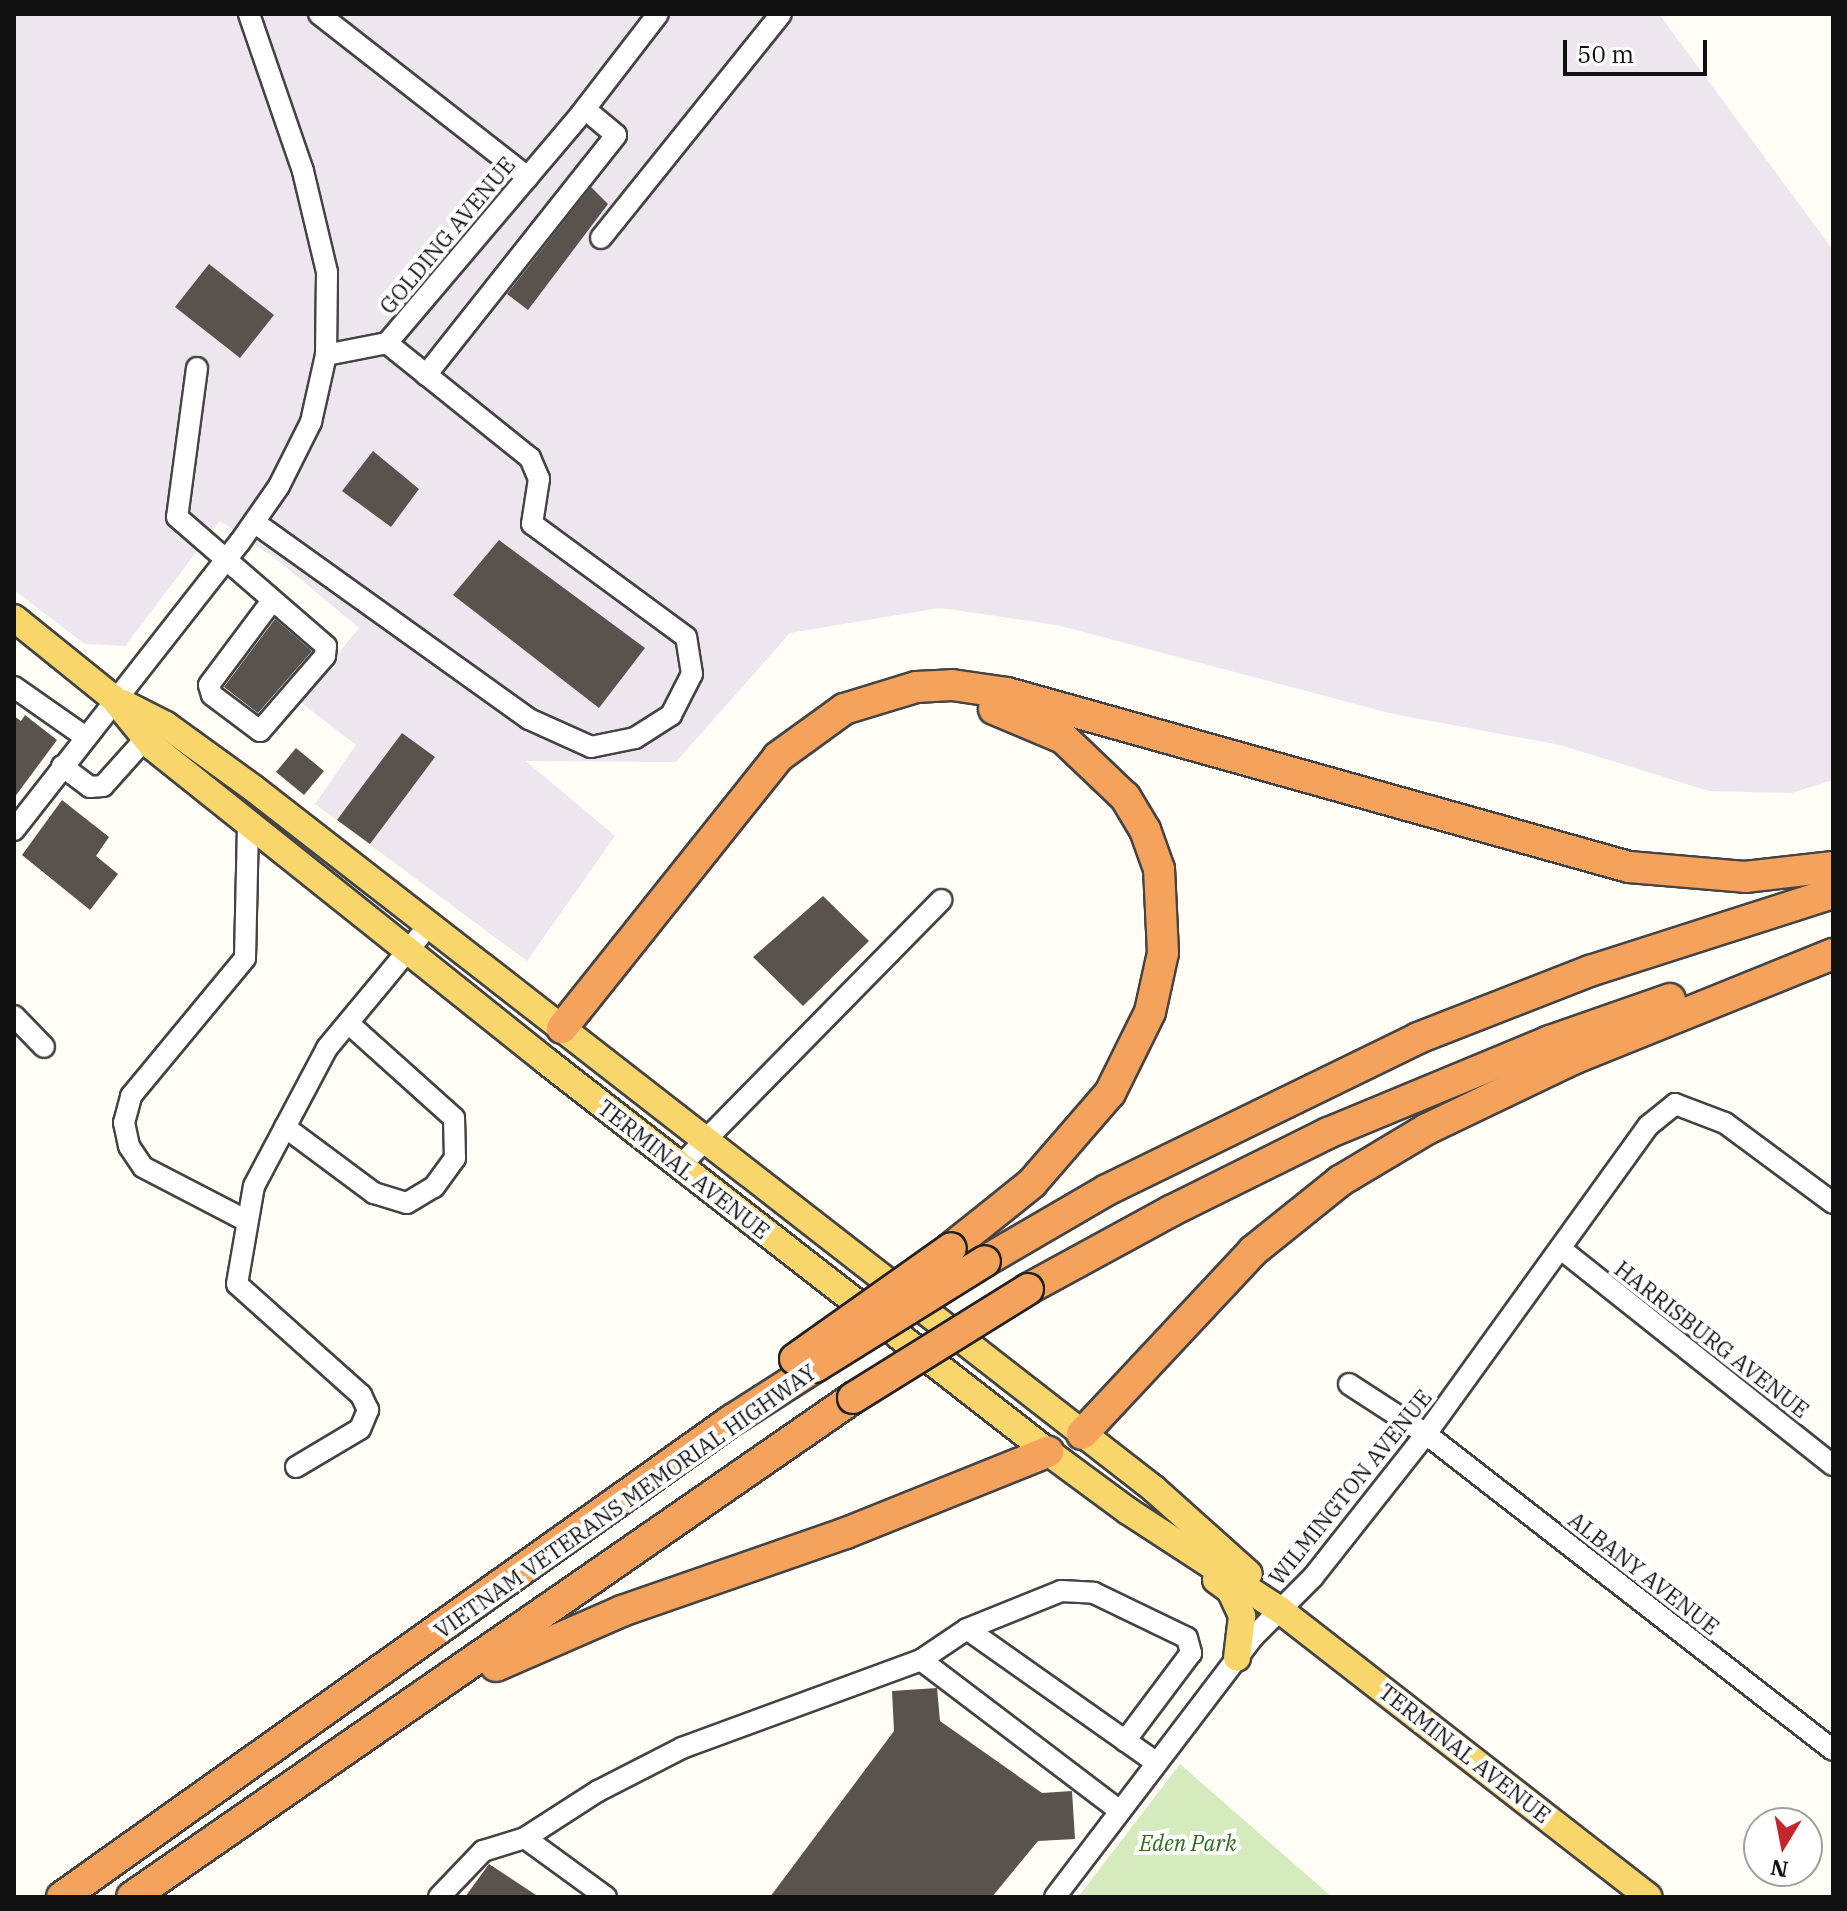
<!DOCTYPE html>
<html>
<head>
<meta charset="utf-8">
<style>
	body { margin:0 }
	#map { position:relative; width:1847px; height:1911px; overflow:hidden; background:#fffdf5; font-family:"IBM Plex Serif",serif }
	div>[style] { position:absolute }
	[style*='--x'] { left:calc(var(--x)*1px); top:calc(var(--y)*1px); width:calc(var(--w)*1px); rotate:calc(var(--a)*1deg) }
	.industrial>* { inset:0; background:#eee6ef }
	.green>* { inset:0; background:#d5ebbd }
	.building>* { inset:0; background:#5a524d }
	.roads { filter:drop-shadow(2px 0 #444) drop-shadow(-2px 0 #444) drop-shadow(0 2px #444) drop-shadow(0 -2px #444) }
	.minor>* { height:20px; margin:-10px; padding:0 10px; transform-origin:10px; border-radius:10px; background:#fff }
	.major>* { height:26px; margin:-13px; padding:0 13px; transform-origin:13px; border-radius:13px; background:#f9d66b }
	.highway>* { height:30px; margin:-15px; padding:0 15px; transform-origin:15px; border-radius:15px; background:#f5a25d }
	.bridges { filter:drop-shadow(2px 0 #222) drop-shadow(-2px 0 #222) drop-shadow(0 2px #222) drop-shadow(0 -2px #222) }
	.highway-bridge>* { height:30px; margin:-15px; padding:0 15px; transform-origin:15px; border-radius:15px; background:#f5a25d }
	span { translate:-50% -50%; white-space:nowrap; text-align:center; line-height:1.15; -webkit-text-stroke:8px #fff; paint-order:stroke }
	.street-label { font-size:22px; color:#111 }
	.park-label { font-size:22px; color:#2f6b1f; font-style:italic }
	.frame { position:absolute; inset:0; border:16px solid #111; pointer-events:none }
	.north { position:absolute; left:1743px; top:1807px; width:80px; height:80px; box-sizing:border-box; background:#fff; border:2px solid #a0a0a0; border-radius:50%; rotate:190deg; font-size:22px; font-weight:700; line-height:32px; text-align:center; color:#111 }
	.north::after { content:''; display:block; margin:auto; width:28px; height:36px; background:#c4262e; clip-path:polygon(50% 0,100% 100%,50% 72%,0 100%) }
	.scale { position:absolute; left:1563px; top:40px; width:144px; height:36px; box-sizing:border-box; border:4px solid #111; border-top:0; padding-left:10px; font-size:24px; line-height:28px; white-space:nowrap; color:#111; -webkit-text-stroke:6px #fff; paint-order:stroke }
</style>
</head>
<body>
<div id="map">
	<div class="industrial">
		<div style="clip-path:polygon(14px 14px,1659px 14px,1833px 250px,1833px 780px,1792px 793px,1709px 791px,1560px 745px,1393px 714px,1057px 625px,940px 608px,790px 633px,676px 762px,526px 761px,615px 836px,527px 961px,315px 804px,356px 745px,299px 701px,359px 628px,275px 558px,220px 521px,125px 646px,85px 644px,14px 590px)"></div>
	</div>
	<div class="green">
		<div style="clip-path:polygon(1180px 1764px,1332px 1897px,1078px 1897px)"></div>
	</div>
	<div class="building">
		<div style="clip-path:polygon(591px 187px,608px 204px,528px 310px,507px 294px)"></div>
		<div style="clip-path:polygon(209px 264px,274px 315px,240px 358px,175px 307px)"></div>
		<div style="clip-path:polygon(373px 451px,419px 489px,391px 527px,342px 491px)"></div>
		<div style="clip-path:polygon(499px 540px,645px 648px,599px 708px,453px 595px)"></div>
		<div style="clip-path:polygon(275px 619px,312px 651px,258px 713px,224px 687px)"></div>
		<div style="clip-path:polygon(25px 715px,57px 740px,14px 798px,14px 716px,21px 721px)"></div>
		<div style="clip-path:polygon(402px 733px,435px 757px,370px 844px,337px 820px)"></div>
		<div style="clip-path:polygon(296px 748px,324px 771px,304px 795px,276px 772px)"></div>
		<div style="clip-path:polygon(62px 800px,109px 837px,96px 856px,118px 874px,90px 910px,22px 855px)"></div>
		<div style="clip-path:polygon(823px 896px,869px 941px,803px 1006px,753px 957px)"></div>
		<div style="clip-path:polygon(937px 1688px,940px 1721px,1042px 1793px,1072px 1791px,1075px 1839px,1038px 1841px,992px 1897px,770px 1897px,894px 1731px,892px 1691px)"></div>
		<div style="clip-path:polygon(489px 1864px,539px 1897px,465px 1897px)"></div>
	</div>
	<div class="roads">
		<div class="minor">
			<div style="--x:319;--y:14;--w:265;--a:38"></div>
			<div style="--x:601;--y:238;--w:287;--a:-51.2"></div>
			<div style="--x:326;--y:355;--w:62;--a:-11.1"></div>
			<div style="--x:387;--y:343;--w:300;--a:-49.7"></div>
			<div style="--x:581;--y:114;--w:126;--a:-52.4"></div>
			<div style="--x:197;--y:368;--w:150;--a:97.6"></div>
			<div style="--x:177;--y:517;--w:197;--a:40.9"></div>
			<div style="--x:326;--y:646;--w:10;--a:96"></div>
			<div style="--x:325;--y:656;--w:99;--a:130.9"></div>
			<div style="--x:260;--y:731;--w:60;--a:-143.1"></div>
			<div style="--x:212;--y:695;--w:10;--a:-107"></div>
			<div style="--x:209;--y:685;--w:104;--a:-53.2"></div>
			<div style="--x:426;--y:375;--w:306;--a:-51.6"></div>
			<div style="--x:616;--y:135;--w:40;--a:-140"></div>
			<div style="--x:254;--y:522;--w:338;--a:35.6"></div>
			<div style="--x:529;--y:719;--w:68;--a:24.3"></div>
			<div style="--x:591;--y:747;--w:45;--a:-11.6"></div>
			<div style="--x:635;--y:738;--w:43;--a:-32.6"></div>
			<div style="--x:671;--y:715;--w:46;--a:-62.9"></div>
			<div style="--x:692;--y:674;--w:37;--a:-99"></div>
			<div style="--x:686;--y:637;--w:191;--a:-143.7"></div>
			<div style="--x:532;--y:524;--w:46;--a:-81.2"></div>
			<div style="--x:539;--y:479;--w:23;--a:-113"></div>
			<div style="--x:530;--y:458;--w:184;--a:-141.2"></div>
			<div style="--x:14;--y:687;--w:85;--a:35"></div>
			<div style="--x:62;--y:766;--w:35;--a:37"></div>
			<div style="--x:90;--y:787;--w:13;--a:-4"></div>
			<div style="--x:103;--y:786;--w:64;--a:-48.1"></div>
			<div style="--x:14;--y:830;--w:366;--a:-51.9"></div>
			<div style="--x:240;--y:542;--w:68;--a:-55.1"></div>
			<div style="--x:279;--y:486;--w:72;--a:-63.4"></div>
			<div style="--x:311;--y:422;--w:69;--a:-77.4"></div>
			<div style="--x:326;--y:355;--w:83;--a:-89.3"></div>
			<div style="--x:327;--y:272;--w:104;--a:-103.4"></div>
			<div style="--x:303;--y:171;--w:166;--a:-109"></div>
			<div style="--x:14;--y:1016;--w:43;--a:45.9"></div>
			<div style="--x:285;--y:1127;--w:111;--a:36.6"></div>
			<div style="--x:374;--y:1193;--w:34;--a:17"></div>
			<div style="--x:407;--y:1203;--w:31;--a:-31"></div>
			<div style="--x:434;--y:1187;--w:36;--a:-54"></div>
			<div style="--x:455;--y:1158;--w:40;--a:-91.4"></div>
			<div style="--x:454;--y:1118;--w:142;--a:-138.1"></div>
			<div style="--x:680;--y:1166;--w:373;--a:-45.5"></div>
			<div style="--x:247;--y:1221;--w:117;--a:-152.6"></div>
			<div style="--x:143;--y:1167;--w:25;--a:-124"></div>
			<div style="--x:129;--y:1146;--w:24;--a:-102"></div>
			<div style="--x:124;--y:1123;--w:28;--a:-75"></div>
			<div style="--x:131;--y:1096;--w:179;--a:-50.4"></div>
			<div style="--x:245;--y:958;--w:135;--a:-88.7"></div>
			<div style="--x:1561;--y:1249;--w:347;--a:38.5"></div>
			<div style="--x:1349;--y:1384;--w:92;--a:33"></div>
			<div style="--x:1426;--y:1434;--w:515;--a:37.83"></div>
			<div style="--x:296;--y:1467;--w:74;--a:-30.7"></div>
			<div style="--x:360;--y:1429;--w:21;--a:-67"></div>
			<div style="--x:368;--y:1410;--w:17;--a:-115"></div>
			<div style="--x:361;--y:1395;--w:166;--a:-138.2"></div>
			<div style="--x:237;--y:1284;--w:99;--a:-80.2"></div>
			<div style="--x:254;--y:1186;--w:156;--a:-62.1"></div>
			<div style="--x:327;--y:1048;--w:160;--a:-50.3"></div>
			<div style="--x:967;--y:1629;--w:232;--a:35.2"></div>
			<div style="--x:921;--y:1660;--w:55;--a:-34"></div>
			<div style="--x:967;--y:1629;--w:101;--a:-22"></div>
			<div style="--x:1061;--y:1591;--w:33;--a:3"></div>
			<div style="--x:1094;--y:1593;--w:103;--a:25.8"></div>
			<div style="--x:1187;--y:1638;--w:16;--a:75"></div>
			<div style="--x:1191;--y:1653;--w:110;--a:126.9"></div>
			<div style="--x:439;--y:1897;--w:64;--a:-46.3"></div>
			<div style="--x:483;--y:1851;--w:44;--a:-17.2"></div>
			<div style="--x:606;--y:1897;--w:100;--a:-143.9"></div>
			<div style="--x:525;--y:1838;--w:87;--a:-32.8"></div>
			<div style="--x:598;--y:1791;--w:94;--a:-27.1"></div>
			<div style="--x:682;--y:1748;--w:255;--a:-20.2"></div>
			<div style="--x:921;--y:1660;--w:250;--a:37.2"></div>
			<div style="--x:1055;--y:1897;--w:327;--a:-52.7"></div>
			<div style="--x:1253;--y:1637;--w:85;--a:-45"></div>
			<div style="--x:1313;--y:1577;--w:182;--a:-51.7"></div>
			<div style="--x:1426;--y:1434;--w:380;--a:-54.2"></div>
			<div style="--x:1648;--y:1126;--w:35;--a:-39"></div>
			<div style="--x:1675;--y:1104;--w:53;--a:20.8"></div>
			<div style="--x:1725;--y:1123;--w:134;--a:36.5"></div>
		</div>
		<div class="major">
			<div style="--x:14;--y:618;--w:127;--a:38.9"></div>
			<div style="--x:113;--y:698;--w:63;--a:50.8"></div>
			<div style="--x:153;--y:747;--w:503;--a:38.62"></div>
			<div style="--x:546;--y:1061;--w:636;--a:37.91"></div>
			<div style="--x:1048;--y:1452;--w:99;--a:36.4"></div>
			<div style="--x:1128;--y:1511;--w:181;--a:33.1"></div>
			<div style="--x:1280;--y:1610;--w:467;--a:37.9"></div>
			<div style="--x:123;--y:703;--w:48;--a:27.1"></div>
			<div style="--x:166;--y:725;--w:107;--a:35.9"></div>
			<div style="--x:253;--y:788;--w:1142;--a:37.88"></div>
			<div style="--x:1154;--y:1489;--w:127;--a:41.8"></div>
			<div style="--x:1216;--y:1580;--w:17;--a:36"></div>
			<div style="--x:1230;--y:1590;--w:29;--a:65"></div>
			<div style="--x:1242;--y:1616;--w:42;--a:96.8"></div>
		</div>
		<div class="highway">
			<div style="--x:562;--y:1028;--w:347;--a:-51.4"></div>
			<div style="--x:778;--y:757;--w:82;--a:-36"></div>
			<div style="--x:844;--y:709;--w:75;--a:-17"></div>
			<div style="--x:916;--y:687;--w:36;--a:-3"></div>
			<div style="--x:952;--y:685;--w:56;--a:8.3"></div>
			<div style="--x:1007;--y:693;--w:646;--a:15.63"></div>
			<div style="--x:1629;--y:867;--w:116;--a:4.9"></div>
			<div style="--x:1745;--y:877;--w:89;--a:-6.5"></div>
			<div style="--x:951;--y:1248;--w:104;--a:-38.7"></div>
			<div style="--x:1032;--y:1183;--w:119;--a:-49.1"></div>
			<div style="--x:1110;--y:1093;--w:90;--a:-63.7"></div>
			<div style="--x:1150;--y:1012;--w:60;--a:-77.6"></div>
			<div style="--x:1163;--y:953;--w:84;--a:-92.7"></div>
			<div style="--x:1159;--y:869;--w:41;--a:-109.7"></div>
			<div style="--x:1145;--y:830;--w:39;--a:-121"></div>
			<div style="--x:1125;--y:797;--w:86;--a:-136.4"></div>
			<div style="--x:1063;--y:738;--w:75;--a:-157.2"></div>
			<div style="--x:985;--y:1261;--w:141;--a:-30.2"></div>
			<div style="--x:1107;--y:1190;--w:346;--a:-26"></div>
			<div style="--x:1418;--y:1038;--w:185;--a:-21.3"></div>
			<div style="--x:1590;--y:971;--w:255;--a:-17.8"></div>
			<div style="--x:1028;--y:1289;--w:163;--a:-28.6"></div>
			<div style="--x:1171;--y:1211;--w:175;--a:-26.4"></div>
			<div style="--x:1328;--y:1133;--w:240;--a:-22.5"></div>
			<div style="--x:1550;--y:1041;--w:127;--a:-19.3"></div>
			<div style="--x:1082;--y:1434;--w:250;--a:-46.9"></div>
			<div style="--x:1253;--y:1251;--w:112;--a:-38.8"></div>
			<div style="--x:1340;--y:1181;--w:101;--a:-30.9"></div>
			<div style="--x:1427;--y:1129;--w:162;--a:-25.6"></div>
			<div style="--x:1573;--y:1059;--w:280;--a:-22"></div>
			<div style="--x:496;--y:1666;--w:137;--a:-23.6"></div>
			<div style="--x:622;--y:1611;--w:237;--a:-19.2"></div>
			<div style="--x:846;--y:1533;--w:218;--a:-21.9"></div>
			<div style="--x:62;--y:1897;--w:822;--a:-35.45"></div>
			<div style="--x:732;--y:1420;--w:98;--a:-32.6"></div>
			<div style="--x:132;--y:1897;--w:877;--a:-34.69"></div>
		</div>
	</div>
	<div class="bridges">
		<div class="highway-bridge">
			<div style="--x:795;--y:1359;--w:191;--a:-35.4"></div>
			<div style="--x:815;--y:1367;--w:200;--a:-31.9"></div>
			<div style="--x:853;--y:1398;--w:206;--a:-31.9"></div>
		</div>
	</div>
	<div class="street-label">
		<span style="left:447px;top:235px;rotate:-50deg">GOLDING AVENUE</span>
		<span style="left:684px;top:1169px;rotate:38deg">TERMINAL AVENUE</span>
		<span style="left:1712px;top:1339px;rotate:38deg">HARRISBURG AVENUE</span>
		<span style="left:1350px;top:1487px;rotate:-51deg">WILMINGTON AVENUE</span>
		<span style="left:625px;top:1501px;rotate:-35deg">VIETNAM VETERANS MEMORIAL HIGHWAY</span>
		<span style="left:1644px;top:1573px;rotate:38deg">ALBANY AVENUE</span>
		<span style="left:1465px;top:1753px;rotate:38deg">TERMINAL AVENUE</span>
	</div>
	<div class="park-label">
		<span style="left:1188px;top:1843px">Eden Park</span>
	</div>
	<div class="frame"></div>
	<div class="north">N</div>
	<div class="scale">50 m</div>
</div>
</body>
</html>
